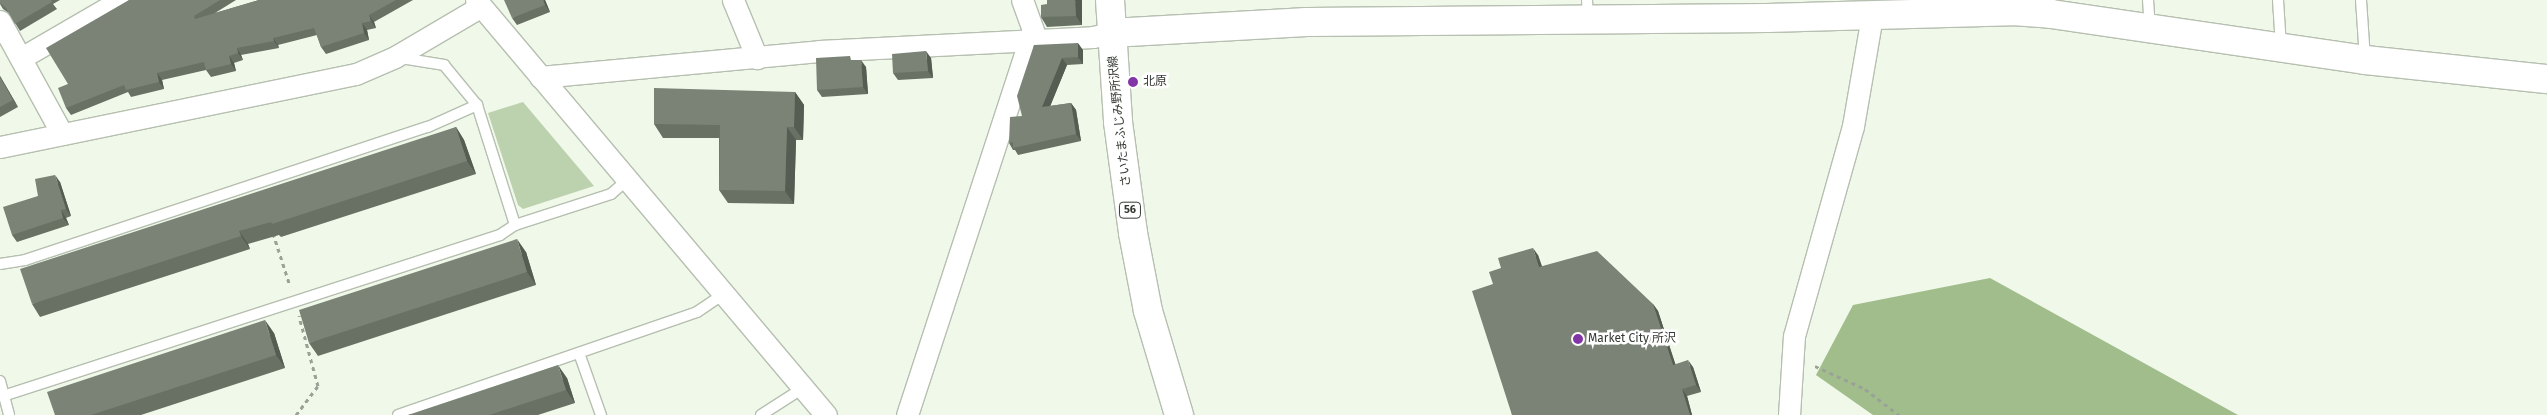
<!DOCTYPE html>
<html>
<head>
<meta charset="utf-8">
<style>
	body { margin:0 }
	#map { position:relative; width:2547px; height:415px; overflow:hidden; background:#eff8e9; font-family:"Fira Sans","Noto Sans JP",sans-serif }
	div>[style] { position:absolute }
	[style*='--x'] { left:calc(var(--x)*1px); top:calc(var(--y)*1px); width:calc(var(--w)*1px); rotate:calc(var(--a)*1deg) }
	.green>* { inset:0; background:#bcd1ae }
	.forest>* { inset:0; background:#a0bd8b }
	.path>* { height:3px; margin-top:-1.5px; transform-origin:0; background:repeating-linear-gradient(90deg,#9aa196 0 4px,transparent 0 8px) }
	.roads { filter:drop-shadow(1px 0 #b6bfb0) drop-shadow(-1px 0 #b6bfb0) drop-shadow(0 1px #b6bfb0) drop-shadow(0 -1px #b6bfb0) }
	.lane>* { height:10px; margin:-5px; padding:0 5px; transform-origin:5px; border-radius:5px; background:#fff }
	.street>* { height:21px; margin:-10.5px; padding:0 10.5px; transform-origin:10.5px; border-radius:10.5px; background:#fff }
	.secondary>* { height:28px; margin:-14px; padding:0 14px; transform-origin:14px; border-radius:14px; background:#fff }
	.primary>* { height:28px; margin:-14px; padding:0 14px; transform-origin:14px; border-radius:14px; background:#fff }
	.wall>* { inset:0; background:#697165 }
	.shaded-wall>* { inset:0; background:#555c52 }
	.building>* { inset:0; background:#7a8375 }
	.dots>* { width:14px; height:14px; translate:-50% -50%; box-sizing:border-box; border:2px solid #fff; border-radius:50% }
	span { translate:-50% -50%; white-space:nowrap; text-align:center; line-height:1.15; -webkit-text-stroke:5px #fff; paint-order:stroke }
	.shield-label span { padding:1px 4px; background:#fff; border:1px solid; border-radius:4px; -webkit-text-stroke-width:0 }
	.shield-label { font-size:11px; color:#353933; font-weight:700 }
	.poi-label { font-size:12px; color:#353933 }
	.left { translate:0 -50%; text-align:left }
	.street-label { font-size:12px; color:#353933 }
</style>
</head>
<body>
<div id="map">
	<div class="green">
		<div style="clip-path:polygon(523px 102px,594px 186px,523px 209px,518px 205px,488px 113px)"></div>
	</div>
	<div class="forest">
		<div style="clip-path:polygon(1990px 278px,2238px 415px,1873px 415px,1816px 375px,1853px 305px)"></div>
	</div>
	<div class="path">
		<div style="--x:273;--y:233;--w:56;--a:72.2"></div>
		<div style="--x:1815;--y:366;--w:55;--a:24.7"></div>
		<div style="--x:1865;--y:389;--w:43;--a:37.4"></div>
		<div style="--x:296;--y:415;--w:36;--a:-53"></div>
		<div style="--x:318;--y:386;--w:73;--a:-105.2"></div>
	</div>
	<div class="roads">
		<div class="lane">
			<div style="--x:1587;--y:0;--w:19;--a:87"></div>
			<div style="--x:2148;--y:0;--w:28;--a:86"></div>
			<div style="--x:2278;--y:0;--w:47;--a:86.3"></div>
			<div style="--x:2361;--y:0;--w:59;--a:86.1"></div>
			<div style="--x:401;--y:58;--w:44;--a:9.2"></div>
			<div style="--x:444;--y:65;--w:52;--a:50.5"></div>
			<div style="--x:477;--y:105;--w:126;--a:72.4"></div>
			<div style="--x:0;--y:264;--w:25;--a:-9"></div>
			<div style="--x:25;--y:260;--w:424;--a:-18.3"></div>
			<div style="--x:428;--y:127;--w:54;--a:-24.2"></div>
			<div style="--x:579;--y:353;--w:66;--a:70.5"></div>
			<div style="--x:0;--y:381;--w:35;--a:75"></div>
			<div style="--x:3;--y:396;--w:522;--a:-17.95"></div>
			<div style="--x:500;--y:235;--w:18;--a:-34"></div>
			<div style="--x:515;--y:225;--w:101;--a:-17.9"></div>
			<div style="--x:611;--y:194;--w:23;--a:-41"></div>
			<div style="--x:398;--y:415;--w:316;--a:-19"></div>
			<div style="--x:697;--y:312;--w:32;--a:-34"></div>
			<div style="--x:761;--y:415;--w:50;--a:-32.7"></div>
		</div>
		<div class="street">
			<div style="--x:476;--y:0;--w:543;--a:49.86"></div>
			<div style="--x:733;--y:0;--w:63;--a:67.5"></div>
			<div style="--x:0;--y:21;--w:129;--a:61.2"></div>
			<div style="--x:21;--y:58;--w:116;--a:-30.1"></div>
			<div style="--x:540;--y:77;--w:280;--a:-5.3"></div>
			<div style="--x:819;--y:51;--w:274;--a:-2.9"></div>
			<div style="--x:1093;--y:37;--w:18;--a:-13"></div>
			<div style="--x:0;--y:147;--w:363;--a:-11.6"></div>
			<div style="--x:356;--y:74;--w:43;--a:-23.6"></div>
			<div style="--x:395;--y:57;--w:99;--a:-30.5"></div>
			<div style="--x:907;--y:415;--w:405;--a:-71.9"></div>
			<div style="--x:1033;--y:30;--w:32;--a:-110"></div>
			<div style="--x:1789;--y:415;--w:79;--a:-86.4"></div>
			<div style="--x:1794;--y:336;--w:218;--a:-74.3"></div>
			<div style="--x:1853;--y:126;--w:112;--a:-80.2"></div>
		</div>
		<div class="secondary">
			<div style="--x:1111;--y:33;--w:196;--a:-3.2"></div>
			<div style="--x:1307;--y:22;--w:460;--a:-0.5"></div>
			<div style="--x:1767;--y:18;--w:245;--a:-1.6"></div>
			<div style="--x:2012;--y:11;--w:39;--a:4"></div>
			<div style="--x:2051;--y:14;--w:317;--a:8.3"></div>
			<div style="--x:2365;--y:60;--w:183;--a:6"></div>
		</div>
		<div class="primary">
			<div style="--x:1110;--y:0;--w:122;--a:86.2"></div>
			<div style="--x:1118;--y:122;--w:112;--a:82.3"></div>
			<div style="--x:1133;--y:233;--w:79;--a:79.1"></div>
			<div style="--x:1148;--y:311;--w:109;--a:73.4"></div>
		</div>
	</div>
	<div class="wall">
		<div style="clip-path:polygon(0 0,60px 0,53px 4px,57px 9px,20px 31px,9px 13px,3px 9px,0 4px)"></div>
		<div style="clip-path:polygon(129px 0,236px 0,215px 13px,259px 0,413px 0,374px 22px,376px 28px,367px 30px,369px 40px,326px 54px,321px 47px,317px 35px,278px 45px,279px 48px,241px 55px,243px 60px,234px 63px,236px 71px,211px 77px,206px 70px,162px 80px,164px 89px,131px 97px,128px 92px,71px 115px,66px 108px,68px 84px)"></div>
		<div style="clip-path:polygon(545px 0,550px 12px,517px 25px,512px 18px)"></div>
		<div style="clip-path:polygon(1082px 0,1082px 25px,1047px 27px,1041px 17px)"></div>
		<div style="clip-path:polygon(1034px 45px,1083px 50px,1083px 64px,1067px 65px,1050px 106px,1071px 103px,1076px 110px,1081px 141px,1018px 155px,1015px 150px,1013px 150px,1009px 143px,1022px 116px)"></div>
		<div style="clip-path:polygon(931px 58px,933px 78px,898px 80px,893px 73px)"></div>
		<div style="clip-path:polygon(853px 60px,866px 67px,868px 94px,822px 97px,817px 90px)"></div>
		<div style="clip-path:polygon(0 76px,18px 107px,0 117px)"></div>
		<div style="clip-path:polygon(795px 92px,804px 105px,803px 140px,796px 140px,794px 204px,728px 203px,719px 190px,719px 138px,663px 138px,654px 124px)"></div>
		<div style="clip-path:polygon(456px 127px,464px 140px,476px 174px,281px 237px,279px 235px,248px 244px,250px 249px,40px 317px,32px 304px)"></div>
		<div style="clip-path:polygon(60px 182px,71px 216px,66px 218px,69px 225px,17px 242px,12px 235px,38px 196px)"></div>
		<div style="clip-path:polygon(526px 252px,536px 285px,318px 356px,309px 343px)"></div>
		<div style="clip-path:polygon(1538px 255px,1542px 266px,1653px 304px,1658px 311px,1675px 364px,1693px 367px,1701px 392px,1687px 396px,1692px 415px,1512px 415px,1493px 284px)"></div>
		<div style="clip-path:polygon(274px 333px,285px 368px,141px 415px,55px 415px)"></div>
		<div style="clip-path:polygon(567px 378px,575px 403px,538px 415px,408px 415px)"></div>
	</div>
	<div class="shaded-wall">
		<div style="clip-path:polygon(543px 0,545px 0,550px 12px,545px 5px)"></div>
		<div style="clip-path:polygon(1075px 0,1082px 0,1082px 25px,1076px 16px)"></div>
		<div style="clip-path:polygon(369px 15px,374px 22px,376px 28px,371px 21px)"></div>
		<div style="clip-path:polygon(362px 23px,367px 30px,369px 40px,364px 33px)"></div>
		<div style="clip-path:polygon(273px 38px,278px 45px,279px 48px,274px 41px)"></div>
		<div style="clip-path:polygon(1078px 43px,1083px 50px,1083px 64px,1078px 57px)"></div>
		<div style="clip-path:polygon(237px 48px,241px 55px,243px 60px,238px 53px)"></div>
		<div style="clip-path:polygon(926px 51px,931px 58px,933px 78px,928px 71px)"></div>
		<div style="clip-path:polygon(229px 56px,234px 63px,236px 71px,231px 64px)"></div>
		<div style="clip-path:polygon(1062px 58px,1067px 65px,1047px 114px,1042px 107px)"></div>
		<div style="clip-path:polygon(861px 60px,866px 67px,868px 94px,863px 87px)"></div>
		<div style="clip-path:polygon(157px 73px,162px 80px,164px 89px,159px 82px)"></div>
		<div style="clip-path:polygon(0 76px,18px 107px,13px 100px,0 77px)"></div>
		<div style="clip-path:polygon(795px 92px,804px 105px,803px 140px,794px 127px)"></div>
		<div style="clip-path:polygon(1071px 103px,1076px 110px,1081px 141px,1076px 134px)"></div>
		<div style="clip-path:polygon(456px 127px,464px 140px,476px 174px,467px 161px)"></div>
		<div style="clip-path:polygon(787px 127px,796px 140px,794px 204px,785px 191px)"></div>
		<div style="clip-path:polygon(55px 175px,60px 182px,71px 216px,66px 209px)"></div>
		<div style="clip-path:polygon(61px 210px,66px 218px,69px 225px,63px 218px)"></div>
		<div style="clip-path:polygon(239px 231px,248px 244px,250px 249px,241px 236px)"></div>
		<div style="clip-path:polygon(517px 239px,526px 252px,536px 285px,527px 272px)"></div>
		<div style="clip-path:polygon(1533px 248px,1538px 255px,1544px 274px,1539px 267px)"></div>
		<div style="clip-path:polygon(1653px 304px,1658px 311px,1678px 372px,1673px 365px)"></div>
		<div style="clip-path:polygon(265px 320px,274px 333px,285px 368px,276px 355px)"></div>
		<div style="clip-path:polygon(1688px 360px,1693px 367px,1701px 392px,1696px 385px)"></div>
		<div style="clip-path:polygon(558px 365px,567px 378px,575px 403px,566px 390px)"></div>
		<div style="clip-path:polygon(1682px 389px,1687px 396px,1692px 415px,1690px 415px)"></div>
	</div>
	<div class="building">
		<div style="clip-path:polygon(0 0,51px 0,52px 2px,15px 24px,6px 8px,0 3px)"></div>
		<div style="clip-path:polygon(129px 0,220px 0,194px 16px,195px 19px,259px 0,396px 0,369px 15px,371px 21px,362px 23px,364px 33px,321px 47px,314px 28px,273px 38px,274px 41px,237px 48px,238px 53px,229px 56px,231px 64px,206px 70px,204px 62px,157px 73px,159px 82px,126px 90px,124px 85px,66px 108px,58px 88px,68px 84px,46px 48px)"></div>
		<div style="clip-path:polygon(504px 0,543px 0,545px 5px,512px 18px)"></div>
		<div style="clip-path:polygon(1047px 0,1075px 0,1076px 16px,1041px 17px,1041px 5px,1047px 4px)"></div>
		<div style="clip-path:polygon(1078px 43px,1078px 57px,1062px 58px,1042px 107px,1071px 103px,1076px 134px,1013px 148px,1013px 142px,1009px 143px,1010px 117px,1022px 116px,1017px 96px,1034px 45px)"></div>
		<div style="clip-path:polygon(926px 51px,928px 71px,893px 73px,892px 54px)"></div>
		<div style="clip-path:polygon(850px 56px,851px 60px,861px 60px,863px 87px,817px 90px,816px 58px)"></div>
		<div style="clip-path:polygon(0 77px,13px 100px,0 107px)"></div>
		<div style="clip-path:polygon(654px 88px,795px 92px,794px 127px,787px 127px,785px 191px,719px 190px,720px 125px,654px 124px)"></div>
		<div style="clip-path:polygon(456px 127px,467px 161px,272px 224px,271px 222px,239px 231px,241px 236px,32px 304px,20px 269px)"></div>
		<div style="clip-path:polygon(55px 175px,66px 209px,61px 210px,63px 218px,12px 235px,3px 207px,38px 196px,35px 179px)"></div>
		<div style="clip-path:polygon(517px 239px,527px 272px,309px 343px,299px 310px)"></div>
		<div style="clip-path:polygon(1533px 248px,1539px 267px,1597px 251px,1653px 304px,1673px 365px,1688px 360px,1696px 385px,1682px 389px,1690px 415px,1512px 415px,1472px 291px,1493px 284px,1489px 272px,1501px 268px,1498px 258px)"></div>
		<div style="clip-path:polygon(265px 320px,276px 355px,91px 415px,55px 415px,47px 392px)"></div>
		<div style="clip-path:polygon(558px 365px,566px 390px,489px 415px,408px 415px)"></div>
	</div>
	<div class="dots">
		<div style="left:1133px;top:82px;background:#8235a7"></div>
		<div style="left:1578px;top:339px;background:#8235a7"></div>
	</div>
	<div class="shield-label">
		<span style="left:1130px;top:210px">56</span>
	</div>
	<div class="poi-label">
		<span class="left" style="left:1143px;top:82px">北原</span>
		<span class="left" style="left:1588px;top:339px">Market City 所沢</span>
	</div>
	<div class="street-label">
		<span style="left:1120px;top:121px;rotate:-96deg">さいたまふじみ野所沢線</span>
	</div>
</div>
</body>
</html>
